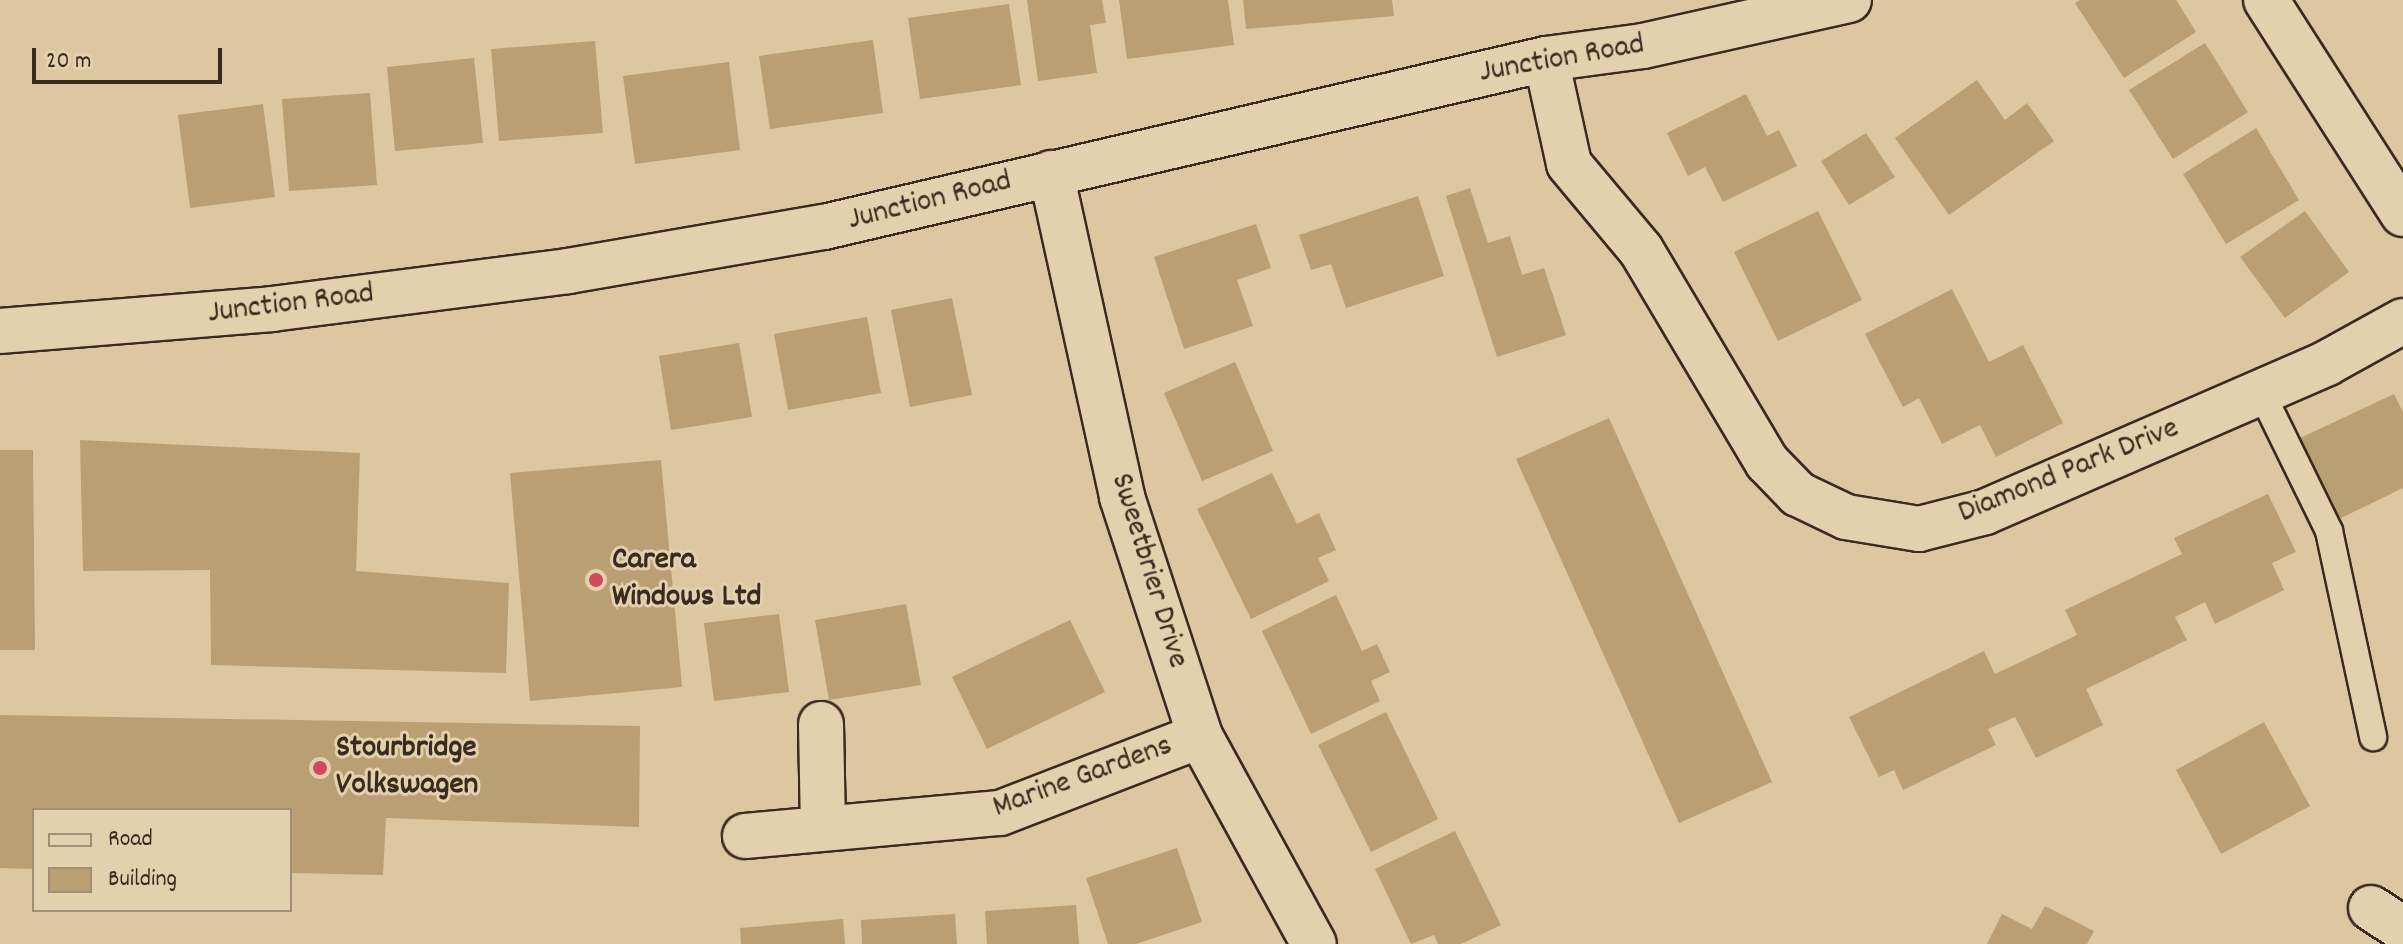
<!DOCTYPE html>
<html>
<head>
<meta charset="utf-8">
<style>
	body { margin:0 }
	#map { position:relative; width:2403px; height:944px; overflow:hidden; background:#dcc7a0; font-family:Dekko,sans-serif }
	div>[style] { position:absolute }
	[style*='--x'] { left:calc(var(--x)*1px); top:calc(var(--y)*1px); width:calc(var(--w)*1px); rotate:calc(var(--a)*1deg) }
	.building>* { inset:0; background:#ba9f74 }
	.roads { filter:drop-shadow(2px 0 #3b2a1e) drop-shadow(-2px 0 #3b2a1e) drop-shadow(0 2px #3b2a1e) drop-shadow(0 -2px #3b2a1e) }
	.service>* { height:26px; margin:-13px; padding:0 13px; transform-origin:13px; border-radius:13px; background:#e3d1ae }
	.minor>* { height:44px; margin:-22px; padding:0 22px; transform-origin:22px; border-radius:22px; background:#e3d1ae }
	.dots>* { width:22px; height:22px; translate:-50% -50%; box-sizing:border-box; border:4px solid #e3d1ae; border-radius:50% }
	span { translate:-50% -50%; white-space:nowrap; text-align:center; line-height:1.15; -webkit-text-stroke:6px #e3d1ae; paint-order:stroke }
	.street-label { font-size:32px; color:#3b2a1e }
	.poi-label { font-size:32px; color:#3b2a1e; font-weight:700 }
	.left { translate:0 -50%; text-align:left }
	.legend { position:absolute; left:32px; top:808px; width:260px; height:104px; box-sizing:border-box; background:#e3d1ae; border:2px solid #a08e74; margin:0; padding:10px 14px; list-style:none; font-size:24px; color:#3b2a1e }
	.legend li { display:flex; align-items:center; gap:16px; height:40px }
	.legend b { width:40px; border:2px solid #a08e74 }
	.scale { position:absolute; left:32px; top:48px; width:190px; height:36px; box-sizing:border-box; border:4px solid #3b2a1e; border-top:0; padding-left:10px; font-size:24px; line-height:28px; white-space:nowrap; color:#3b2a1e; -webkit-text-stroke:6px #e3d1ae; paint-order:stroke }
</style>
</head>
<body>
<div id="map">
	<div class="building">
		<div style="clip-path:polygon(1027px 0,1102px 0,1106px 23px,1090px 25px,1097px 73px,1038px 81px)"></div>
		<div style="clip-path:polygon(1119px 0,1228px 0,1234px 45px,1127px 59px)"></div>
		<div style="clip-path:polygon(1243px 0,1392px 0,1394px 16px,1246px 29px)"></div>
		<div style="clip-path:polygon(2080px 0,2176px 0,2196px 32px,2124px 78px,2075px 3px)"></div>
		<div style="clip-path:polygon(1009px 4px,1021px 85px,920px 99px,908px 18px)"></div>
		<div style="clip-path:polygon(873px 40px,883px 113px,770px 129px,759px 56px)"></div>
		<div style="clip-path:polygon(595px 41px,603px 133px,499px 141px,491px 49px)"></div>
		<div style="clip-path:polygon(2205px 43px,2248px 112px,2173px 159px,2129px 90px)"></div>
		<div style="clip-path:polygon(474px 58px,483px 143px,395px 151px,387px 67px)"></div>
		<div style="clip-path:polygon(729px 62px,740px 150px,635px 164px,623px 76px)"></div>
		<div style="clip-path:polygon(1977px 80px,2005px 120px,2027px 103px,2054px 141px,1949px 215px,1895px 138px)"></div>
		<div style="clip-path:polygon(370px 93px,377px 185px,289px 191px,282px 99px)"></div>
		<div style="clip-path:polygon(1746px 94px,1767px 136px,1779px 130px,1797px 166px,1723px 202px,1705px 167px,1688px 176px,1667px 133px)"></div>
		<div style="clip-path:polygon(263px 104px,275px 197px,190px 208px,178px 115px)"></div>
		<div style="clip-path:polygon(2256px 128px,2299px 200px,2226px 244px,2183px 174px)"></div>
		<div style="clip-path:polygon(1866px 133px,1895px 177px,1849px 205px,1821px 161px)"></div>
		<div style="clip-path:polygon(1470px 188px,1488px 243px,1510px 236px,1522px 275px,1544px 268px,1566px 335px,1497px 357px,1446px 196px)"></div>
		<div style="clip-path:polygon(1418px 196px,1444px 276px,1346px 308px,1331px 264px,1311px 270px,1299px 235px)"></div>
		<div style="clip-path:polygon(1818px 211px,1862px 300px,1778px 341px,1734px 252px)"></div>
		<div style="clip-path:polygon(2305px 211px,2349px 272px,2285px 318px,2240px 257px)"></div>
		<div style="clip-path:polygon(1256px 224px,1271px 268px,1237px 280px,1253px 326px,1184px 349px,1154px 257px)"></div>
		<div style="clip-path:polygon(1952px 289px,1989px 362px,2023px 345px,2063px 423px,1996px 457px,1980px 425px,1942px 444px,1919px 398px,1903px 407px,1865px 334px)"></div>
		<div style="clip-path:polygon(952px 298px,972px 395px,910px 407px,891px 310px)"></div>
		<div style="clip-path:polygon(867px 317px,881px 393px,788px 410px,774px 334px)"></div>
		<div style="clip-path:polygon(739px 343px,752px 417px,671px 430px,659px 356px)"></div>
		<div style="clip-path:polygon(1235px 362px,1273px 451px,1202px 481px,1164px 393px)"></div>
		<div style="clip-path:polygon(2394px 394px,2403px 412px,2403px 488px,2337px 520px,2298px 439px)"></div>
		<div style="clip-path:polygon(1609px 418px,1772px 782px,1679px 823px,1516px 459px)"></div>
		<div style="clip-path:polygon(80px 440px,360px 453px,356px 571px,509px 583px,506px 673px,211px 665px,210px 570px,83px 571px)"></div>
		<div style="clip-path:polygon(0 450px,33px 450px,35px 650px,0 650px)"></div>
		<div style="clip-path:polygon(661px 460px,682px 687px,530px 701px,510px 473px)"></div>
		<div style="clip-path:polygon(1272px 473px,1297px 524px,1319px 513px,1336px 550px,1318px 558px,1329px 581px,1251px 619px,1197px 509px)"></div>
		<div style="clip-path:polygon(2268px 494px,2296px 552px,2272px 563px,2284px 590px,2215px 624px,2205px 602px,2175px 617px,2187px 640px,2086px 689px,2103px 725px,2036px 758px,2015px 717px,1988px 729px,1996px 745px,1903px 790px,1894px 770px,1879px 777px,1849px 717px,1984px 651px,1995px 674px,2077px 635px,2065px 610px,2182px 554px,2174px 538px)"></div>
		<div style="clip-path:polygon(1336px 595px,1362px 651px,1377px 644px,1390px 672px,1371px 681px,1380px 701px,1311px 734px,1262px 631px)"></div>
		<div style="clip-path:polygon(906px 604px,921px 685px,829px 700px,815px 620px)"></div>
		<div style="clip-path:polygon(779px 614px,789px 692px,714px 701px,704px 623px)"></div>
		<div style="clip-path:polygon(1070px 620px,1105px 692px,987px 749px,952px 677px)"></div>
		<div style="clip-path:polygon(1386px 712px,1438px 819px,1371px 852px,1318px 745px)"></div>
		<div style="clip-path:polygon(0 715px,640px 726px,639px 827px,386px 818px,383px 875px,290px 873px,290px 810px,34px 810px,34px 869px,0 868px)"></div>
		<div style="clip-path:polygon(2264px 722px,2310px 806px,2221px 854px,2176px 770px)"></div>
		<div style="clip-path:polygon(1455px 831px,1501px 925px,1461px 944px,1438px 944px,1434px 935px,1411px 944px,1375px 869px)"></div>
		<div style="clip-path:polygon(1177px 848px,1202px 922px,1136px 944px,1108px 944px,1086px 878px)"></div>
		<div style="clip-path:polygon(1076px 905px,1079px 944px,987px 944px,985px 911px)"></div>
		<div style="clip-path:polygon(2045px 906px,2094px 931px,2087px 944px,1987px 944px,2002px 914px,2032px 929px)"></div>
		<div style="clip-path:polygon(955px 914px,957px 944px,862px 944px,861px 920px)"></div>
		<div style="clip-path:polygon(843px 919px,845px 944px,741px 944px,740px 928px)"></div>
	</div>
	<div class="roads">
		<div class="service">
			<div style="--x:2261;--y:392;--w:155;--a:63.9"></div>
			<div style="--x:2329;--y:531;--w:211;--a:77.9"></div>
		</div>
		<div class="minor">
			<div style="--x:2266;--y:0;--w:254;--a:57.4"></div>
			<div style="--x:1546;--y:59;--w:107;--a:77.6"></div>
			<div style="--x:1569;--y:164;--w:112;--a:50.1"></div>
			<div style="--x:1641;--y:250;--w:247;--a:59.3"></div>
			<div style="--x:1767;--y:462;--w:45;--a:45.9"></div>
			<div style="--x:1798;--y:494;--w:53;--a:25.6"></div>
			<div style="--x:1846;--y:517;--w:74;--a:9.3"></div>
			<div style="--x:1919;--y:529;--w:68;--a:-14.4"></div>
			<div style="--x:1985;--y:512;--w:373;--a:-23.5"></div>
			<div style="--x:2327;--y:363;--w:87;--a:-28.9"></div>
			<div style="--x:1051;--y:173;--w:332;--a:77.6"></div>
			<div style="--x:1122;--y:497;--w:251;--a:71.9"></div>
			<div style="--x:1200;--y:736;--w:237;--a:61.3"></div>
			<div style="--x:0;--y:331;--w:273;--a:-4.6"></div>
			<div style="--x:272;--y:309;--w:298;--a:-7.3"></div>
			<div style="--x:568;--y:271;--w:260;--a:-9.8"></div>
			<div style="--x:824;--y:227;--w:741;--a:-13.1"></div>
			<div style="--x:1546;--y:59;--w:98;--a:-7.6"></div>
			<div style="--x:1643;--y:46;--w:211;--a:-12.6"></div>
			<div style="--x:821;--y:724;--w:102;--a:88.9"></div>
			<div style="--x:745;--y:836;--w:256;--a:-5.2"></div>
			<div style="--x:1000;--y:813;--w:214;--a:-21.1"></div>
			<div style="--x:2371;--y:908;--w:38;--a:33"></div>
		</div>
	</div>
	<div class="dots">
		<div style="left:596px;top:580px;background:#d1495b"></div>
		<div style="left:320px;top:768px;background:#d1495b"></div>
	</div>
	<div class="street-label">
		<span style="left:1562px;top:60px;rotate:-10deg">Junction Road</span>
		<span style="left:930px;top:202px;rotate:-14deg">Junction Road</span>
		<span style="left:291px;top:305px;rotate:-7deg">Junction Road</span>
		<span style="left:2069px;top:472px;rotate:-22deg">Diamond Park Drive</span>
		<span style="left:1148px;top:571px;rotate:73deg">Sweetbrier Drive</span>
		<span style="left:1083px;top:778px;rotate:-20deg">Marine Gardens</span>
	</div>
	<div class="poi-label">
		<span class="left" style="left:612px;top:580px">Carera<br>Windows Ltd</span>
		<span class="left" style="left:336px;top:768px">Stourbridge<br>Volkswagen</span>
	</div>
	<ul class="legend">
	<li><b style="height:10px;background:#e3d1ae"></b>Road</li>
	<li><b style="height:22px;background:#ba9f74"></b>Building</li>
	</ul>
	<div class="scale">20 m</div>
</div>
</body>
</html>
